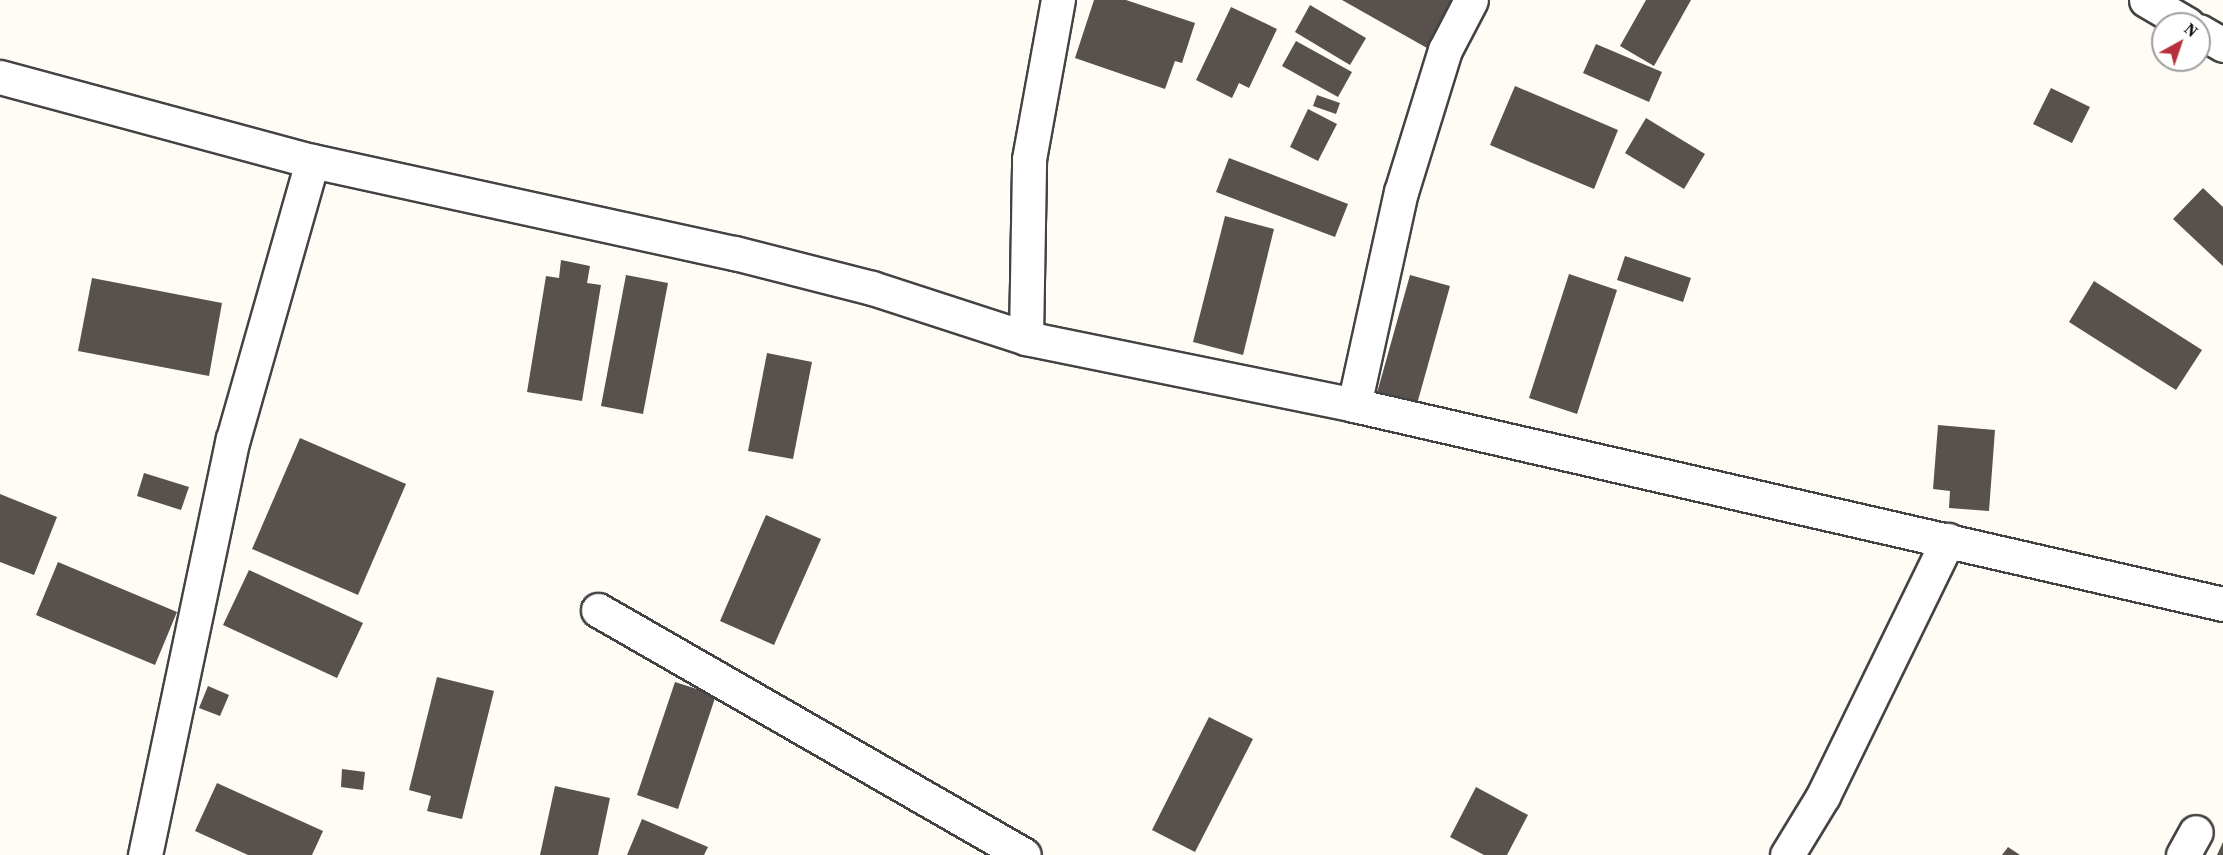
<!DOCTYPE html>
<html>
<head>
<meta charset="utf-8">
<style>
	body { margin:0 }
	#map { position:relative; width:2223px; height:855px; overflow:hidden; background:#fefcf4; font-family:"Source Serif 4",serif }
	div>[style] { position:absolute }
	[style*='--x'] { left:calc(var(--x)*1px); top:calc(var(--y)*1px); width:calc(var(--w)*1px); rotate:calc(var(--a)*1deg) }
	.building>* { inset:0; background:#58514d }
	.roads { filter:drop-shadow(2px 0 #434343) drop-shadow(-2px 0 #434343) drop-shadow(0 2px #434343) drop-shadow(0 -2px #434343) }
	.minor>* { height:33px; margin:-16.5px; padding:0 16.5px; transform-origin:16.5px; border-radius:16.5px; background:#fff }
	span { translate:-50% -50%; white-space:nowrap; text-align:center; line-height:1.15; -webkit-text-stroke:6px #fff; paint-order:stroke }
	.north { position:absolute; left:2151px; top:12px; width:60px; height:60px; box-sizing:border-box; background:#fff; border:2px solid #9f9f9f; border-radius:50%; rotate:40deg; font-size:16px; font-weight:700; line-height:24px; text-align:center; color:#101010 }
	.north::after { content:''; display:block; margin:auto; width:21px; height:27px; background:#b7313d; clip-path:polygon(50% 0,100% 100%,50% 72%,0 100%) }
</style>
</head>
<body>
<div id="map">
	<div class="building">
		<div style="clip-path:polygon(1094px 0,1126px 0,1195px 23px,1182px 63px,1175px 61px,1165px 89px,1075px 58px)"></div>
		<div style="clip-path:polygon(1342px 0,1454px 0,1427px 48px)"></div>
		<div style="clip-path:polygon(1646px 0,1691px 0,1654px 66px,1620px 46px)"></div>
		<div style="clip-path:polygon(1310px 5px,1366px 38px,1350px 65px,1295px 32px)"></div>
		<div style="clip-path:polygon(1231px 7px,1277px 29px,1249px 88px,1239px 83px,1232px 98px,1196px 80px)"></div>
		<div style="clip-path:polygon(1296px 41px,1352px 72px,1338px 97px,1282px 66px)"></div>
		<div style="clip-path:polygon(1596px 44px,1662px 72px,1649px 102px,1583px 73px)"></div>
		<div style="clip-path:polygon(1515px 86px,1618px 130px,1594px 189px,1490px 145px)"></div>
		<div style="clip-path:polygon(2051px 88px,2090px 107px,2072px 143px,2033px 124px)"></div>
		<div style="clip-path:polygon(1317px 95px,1340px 103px,1336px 114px,1313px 106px)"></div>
		<div style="clip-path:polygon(1308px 109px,1337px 124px,1318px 161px,1290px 147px)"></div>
		<div style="clip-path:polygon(1646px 118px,1705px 154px,1684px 189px,1625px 153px)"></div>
		<div style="clip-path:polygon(1229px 158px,1348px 204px,1335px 237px,1216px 192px)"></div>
		<div style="clip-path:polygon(2203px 188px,2223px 207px,2223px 266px,2173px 219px)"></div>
		<div style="clip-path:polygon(1225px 216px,1274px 229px,1243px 355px,1193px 342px)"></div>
		<div style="clip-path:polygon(1625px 256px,1691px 278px,1683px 302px,1617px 280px)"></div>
		<div style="clip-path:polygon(561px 260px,590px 266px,587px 283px,601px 285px,582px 401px,527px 392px,546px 276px,559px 278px)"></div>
		<div style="clip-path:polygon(1569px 274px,1617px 290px,1577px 414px,1529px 398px)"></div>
		<div style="clip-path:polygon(626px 275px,668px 283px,643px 414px,601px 406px)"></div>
		<div style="clip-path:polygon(1410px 275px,1450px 286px,1417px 404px,1377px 393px)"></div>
		<div style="clip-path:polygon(92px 278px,222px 303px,209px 376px,78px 351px)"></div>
		<div style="clip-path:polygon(2094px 281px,2202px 350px,2176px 390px,2069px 322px)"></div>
		<div style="clip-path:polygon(767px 353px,812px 362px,793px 459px,748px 451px)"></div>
		<div style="clip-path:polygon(1938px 425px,1995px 430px,1989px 511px,1949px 508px,1950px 491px,1933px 489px)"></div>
		<div style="clip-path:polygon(300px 438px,406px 484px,358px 595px,252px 549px)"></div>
		<div style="clip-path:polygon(144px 473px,189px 487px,181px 510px,137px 496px)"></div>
		<div style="clip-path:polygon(0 494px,57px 517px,34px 575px,0 562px)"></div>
		<div style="clip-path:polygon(766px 515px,821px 539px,774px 645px,720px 621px)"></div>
		<div style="clip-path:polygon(58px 562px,177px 612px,155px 665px,36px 615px)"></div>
		<div style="clip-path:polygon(249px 570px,363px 623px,337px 678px,223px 625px)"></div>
		<div style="clip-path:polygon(437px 677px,494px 691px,462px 819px,427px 811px,431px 796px,409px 790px)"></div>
		<div style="clip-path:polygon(675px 682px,716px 695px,678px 809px,637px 795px)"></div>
		<div style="clip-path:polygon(208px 686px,229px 695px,220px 716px,199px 708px)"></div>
		<div style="clip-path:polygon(1209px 717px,1253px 739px,1195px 852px,1152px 830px)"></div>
		<div style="clip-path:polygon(342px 769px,365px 772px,363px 790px,341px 787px)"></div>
		<div style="clip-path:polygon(217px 783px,323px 831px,312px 855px,248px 855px,195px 831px)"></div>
		<div style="clip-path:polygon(555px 786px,610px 798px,598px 855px,540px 855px)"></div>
		<div style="clip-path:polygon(1476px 787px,1528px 815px,1507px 855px,1484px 855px,1450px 837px)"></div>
		<div style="clip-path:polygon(642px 819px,708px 847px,704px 855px,627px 855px)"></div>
		<div style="clip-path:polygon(2223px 842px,2223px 855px,2217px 855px)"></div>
		<div style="clip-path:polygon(2008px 847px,2020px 855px,2002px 855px)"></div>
	</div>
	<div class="roads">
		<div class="minor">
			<div style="--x:2146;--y:0;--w:48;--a:30.3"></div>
			<div style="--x:2199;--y:31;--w:28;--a:30"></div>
			<div style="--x:0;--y:77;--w:323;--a:15.1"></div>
			<div style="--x:312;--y:161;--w:433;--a:12.3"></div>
			<div style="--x:735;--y:253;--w:141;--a:14.3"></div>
			<div style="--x:872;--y:288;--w:162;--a:18"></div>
			<div style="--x:1026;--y:338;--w:335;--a:11.5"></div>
			<div style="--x:1354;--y:405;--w:891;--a:12.9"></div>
			<div style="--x:1026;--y:338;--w:179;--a:-89"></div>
			<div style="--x:1029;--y:159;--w:162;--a:-79.7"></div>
			<div style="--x:1354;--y:405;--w:218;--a:-77.6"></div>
			<div style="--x:1401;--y:192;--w:149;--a:-72.8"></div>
			<div style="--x:1445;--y:50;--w:56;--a:-62.5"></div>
			<div style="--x:598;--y:610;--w:491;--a:29.9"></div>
			<div style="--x:145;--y:855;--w:425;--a:-78.1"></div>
			<div style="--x:233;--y:439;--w:289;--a:-74.1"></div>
			<div style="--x:1787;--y:855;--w:69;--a:-58.6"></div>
			<div style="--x:1823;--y:796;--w:285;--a:-64"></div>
			<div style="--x:2183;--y:855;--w:26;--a:-61"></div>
		</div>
	</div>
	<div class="north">N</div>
</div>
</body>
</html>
